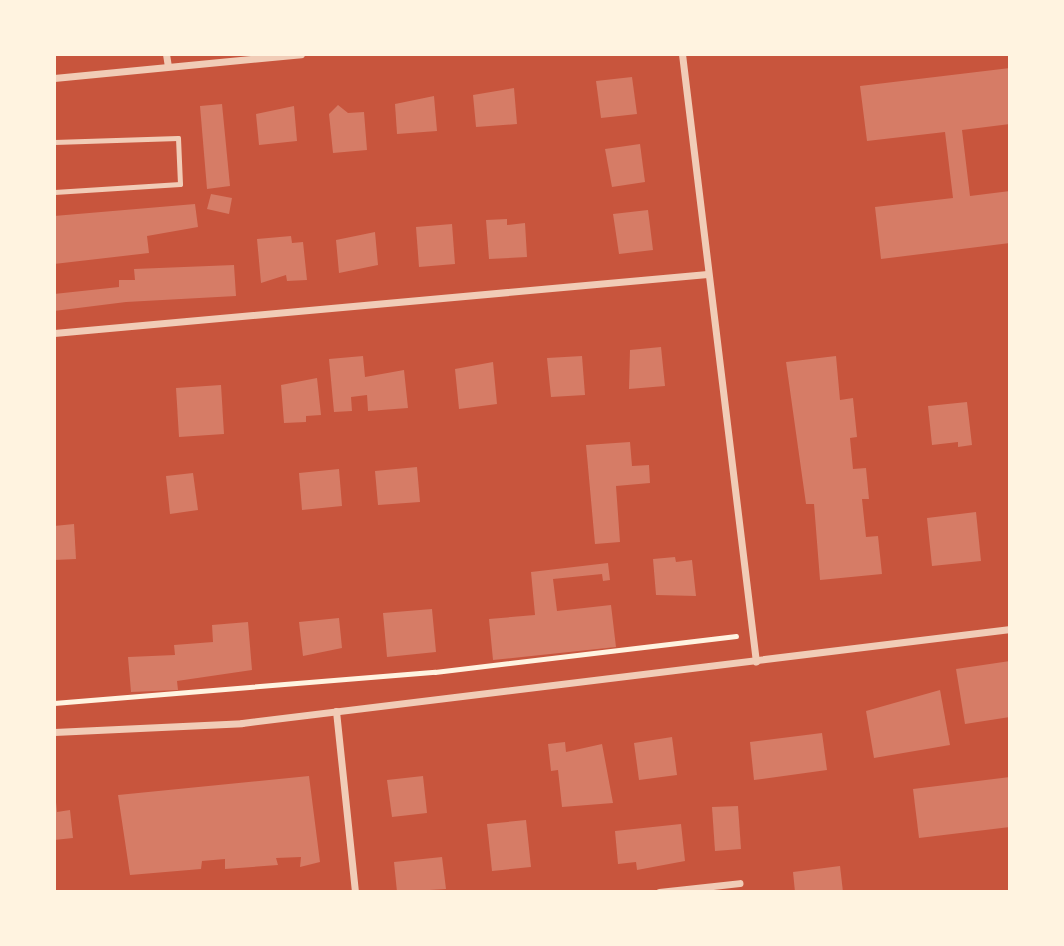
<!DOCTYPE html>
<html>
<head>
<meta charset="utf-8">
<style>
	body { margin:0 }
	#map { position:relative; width:1064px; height:946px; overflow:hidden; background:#c8553d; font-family:"Playfair Display",serif }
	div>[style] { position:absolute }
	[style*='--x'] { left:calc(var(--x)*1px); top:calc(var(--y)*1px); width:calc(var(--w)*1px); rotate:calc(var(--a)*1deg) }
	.building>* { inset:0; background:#d67c66 }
	.path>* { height:4.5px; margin:-2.25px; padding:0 2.25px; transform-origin:2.25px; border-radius:2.25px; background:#fff3e0 }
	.service>* { height:5px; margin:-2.5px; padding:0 2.5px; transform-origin:2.5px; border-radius:2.5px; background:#f1ccb7 }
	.minor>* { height:7px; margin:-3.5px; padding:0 3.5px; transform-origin:3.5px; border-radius:3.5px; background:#f1ccb7 }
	span { translate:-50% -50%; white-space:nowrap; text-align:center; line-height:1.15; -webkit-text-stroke:6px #fff3e0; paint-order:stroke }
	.frame { position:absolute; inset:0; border:56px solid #fff3e0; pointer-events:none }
</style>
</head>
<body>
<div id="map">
	<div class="building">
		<div style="clip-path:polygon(1010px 68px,1010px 124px,962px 130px,970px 196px,1010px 191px,1010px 243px,881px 259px,875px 207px,953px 198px,945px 132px,867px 141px,860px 86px)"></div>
		<div style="clip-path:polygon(632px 77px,637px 114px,601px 118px,596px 81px)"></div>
		<div style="clip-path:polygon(514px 88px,517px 124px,476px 127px,473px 95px)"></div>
		<div style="clip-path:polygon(434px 96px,437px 131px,397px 134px,395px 104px)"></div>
		<div style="clip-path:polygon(222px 104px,230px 186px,207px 189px,200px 106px)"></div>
		<div style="clip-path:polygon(338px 105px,348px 113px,364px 112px,367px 150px,333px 153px,329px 114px)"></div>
		<div style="clip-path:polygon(294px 106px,297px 141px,259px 145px,256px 114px)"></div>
		<div style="clip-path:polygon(640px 144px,645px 182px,612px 187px,605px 149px)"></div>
		<div style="clip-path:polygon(211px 194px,232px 198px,229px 214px,207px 209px)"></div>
		<div style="clip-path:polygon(195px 204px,198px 227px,147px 236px,149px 253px,54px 264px,54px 216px)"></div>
		<div style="clip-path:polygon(648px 210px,653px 250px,619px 254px,613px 214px)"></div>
		<div style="clip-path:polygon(507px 219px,507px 225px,525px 223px,527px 257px,489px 259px,486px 220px)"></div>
		<div style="clip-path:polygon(452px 224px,455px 264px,419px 267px,416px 227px)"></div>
		<div style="clip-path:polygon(375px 232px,378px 265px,339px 273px,336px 240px)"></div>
		<div style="clip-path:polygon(291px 236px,292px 243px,303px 242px,307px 280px,287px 281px,286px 275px,261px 283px,257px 239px)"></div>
		<div style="clip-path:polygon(234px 265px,236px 296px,126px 302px,54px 311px,54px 294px,119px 287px,119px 280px,135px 280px,134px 269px)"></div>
		<div style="clip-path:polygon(661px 347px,665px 386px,629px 389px,630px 350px)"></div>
		<div style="clip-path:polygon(363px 356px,365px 377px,404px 370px,408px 408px,368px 411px,367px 395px,351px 397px,352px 411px,334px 412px,329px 359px)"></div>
		<div style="clip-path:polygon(582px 356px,585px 395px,551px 397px,547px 358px)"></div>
		<div style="clip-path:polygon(836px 356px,840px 400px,853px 398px,857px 437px,850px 438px,853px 469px,866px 468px,869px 499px,862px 499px,866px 537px,878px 536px,882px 574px,820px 580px,814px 504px,806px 504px,786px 362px)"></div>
		<div style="clip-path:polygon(493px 362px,497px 404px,459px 409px,455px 369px)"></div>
		<div style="clip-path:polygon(317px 378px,321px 415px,306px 416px,306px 422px,284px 423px,281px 385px)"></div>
		<div style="clip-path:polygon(221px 385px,224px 434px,179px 437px,176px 388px)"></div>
		<div style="clip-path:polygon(967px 402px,972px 445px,958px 447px,958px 442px,932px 445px,928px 406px)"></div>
		<div style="clip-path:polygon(630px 442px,632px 466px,649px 465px,650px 483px,616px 486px,620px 542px,595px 544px,586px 445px)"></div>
		<div style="clip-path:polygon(417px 467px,420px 502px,378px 505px,375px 471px)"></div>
		<div style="clip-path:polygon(339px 469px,342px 506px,302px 510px,299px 473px)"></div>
		<div style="clip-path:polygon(193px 473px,198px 510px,170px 514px,166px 476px)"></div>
		<div style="clip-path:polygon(976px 512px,981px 561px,932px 566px,927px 518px)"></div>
		<div style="clip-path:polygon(74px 524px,76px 559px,54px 560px,54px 526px)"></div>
		<div style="clip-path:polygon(675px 557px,676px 562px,692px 560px,696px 596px,656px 595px,653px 559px)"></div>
		<div style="clip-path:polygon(608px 563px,610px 580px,603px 581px,602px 574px,553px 579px,557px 611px,611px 605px,616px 647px,493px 660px,489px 619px,535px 615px,531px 572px)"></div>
		<div style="clip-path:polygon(432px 609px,436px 652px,387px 657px,383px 613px)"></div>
		<div style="clip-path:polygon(339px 618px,342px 648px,303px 656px,299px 622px)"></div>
		<div style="clip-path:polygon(248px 622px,252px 670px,177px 681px,178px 690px,131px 692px,128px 657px,175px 655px,174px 645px,213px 642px,212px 625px)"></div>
		<div style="clip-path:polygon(1010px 661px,1010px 717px,965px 724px,956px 669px)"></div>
		<div style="clip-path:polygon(940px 690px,950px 745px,874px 758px,866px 711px)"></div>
		<div style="clip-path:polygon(822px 733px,827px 770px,754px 780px,750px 742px)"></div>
		<div style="clip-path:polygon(672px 737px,677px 775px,639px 780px,634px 743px)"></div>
		<div style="clip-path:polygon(565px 742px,566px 752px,602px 744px,613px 803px,562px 807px,558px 770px,551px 771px,548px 744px)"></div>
		<div style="clip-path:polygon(309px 776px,320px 862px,300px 867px,301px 857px,276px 858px,278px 865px,225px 869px,225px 859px,202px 861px,201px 869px,130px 875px,118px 795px)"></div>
		<div style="clip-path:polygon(423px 776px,427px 813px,392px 817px,387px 780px)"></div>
		<div style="clip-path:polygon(1010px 777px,1010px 827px,919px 838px,913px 789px)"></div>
		<div style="clip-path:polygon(56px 802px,57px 812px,70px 810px,73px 838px,54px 840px)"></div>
		<div style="clip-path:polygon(738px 806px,741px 849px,715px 851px,712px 807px)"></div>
		<div style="clip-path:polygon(526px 820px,531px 867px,492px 871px,487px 824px)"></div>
		<div style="clip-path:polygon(681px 824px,685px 861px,637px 870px,636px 862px,618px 864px,615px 831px)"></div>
		<div style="clip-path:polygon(442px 857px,446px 889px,397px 892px,394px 862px)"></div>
		<div style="clip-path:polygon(840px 866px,843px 892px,795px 892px,793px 872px)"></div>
	</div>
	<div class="path">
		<div style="--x:54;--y:703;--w:382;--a:-4.7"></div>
		<div style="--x:435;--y:672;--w:303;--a:-6.8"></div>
	</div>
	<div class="service">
		<div style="--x:54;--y:142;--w:124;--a:-1.8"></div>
		<div style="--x:178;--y:138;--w:46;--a:87.5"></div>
		<div style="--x:180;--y:184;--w:126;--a:176.4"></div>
	</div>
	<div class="minor">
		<div style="--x:166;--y:54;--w:12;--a:81"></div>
		<div style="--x:682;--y:54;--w:612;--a:83.06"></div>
		<div style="--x:54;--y:78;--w:248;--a:-5.5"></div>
		<div style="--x:54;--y:333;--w:656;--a:-5.16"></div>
		<div style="--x:336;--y:711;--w:182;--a:84"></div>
		<div style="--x:54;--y:732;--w:188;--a:-2.7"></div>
		<div style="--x:242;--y:723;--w:774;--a:-6.98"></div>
		<div style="--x:659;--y:892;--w:81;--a:-6.3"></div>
	</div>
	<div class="frame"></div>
</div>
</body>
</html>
